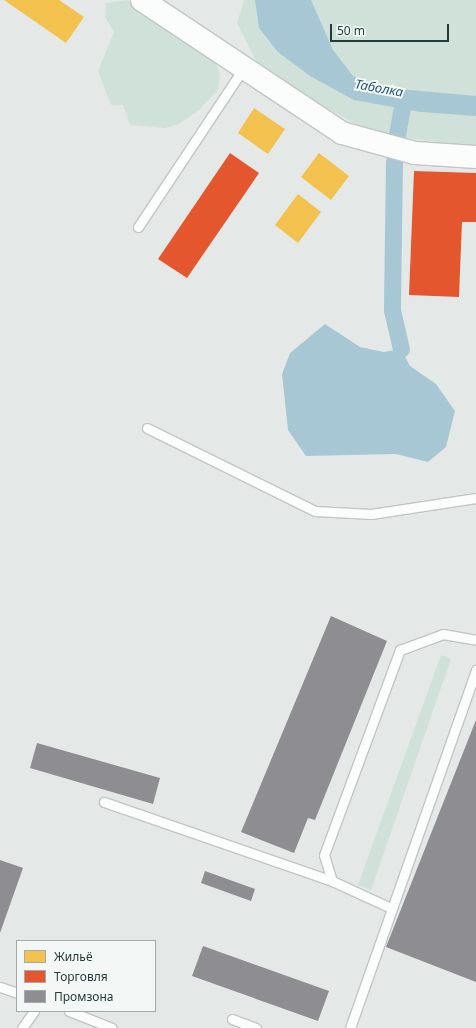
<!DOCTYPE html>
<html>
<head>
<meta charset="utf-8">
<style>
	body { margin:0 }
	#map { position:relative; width:476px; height:1028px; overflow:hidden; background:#e4e9e8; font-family:"Noto Sans",sans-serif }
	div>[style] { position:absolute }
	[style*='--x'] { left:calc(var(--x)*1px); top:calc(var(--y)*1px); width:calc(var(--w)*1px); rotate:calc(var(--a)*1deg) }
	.green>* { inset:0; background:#cfe1d8 }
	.water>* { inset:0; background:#a8c7d5 }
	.homes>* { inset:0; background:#f2c14e }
	.shops>* { inset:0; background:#e4572e }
	.industry>* { inset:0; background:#8d8d92 }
	.canal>* { height:17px; margin:-8.5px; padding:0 8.5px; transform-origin:8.5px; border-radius:8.5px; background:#a8c7d5 }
	.roads { filter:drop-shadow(1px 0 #c1c6c5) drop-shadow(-1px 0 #c1c6c5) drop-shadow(0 1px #c1c6c5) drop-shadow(0 -1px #c1c6c5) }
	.lane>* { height:9px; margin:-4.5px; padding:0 4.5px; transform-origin:4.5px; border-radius:4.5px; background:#fbfcfc }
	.secondary>* { height:22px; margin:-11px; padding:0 11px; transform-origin:11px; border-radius:11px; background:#fbfcfc }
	span { translate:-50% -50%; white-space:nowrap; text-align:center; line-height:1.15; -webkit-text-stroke:4px #f3f8f6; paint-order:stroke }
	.water-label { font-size:13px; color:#215873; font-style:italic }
	.legend { position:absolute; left:16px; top:940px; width:140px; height:72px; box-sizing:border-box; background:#f3f8f6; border:1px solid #a0acaa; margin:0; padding:5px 7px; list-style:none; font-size:12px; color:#233b39 }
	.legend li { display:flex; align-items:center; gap:8px; height:20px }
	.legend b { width:20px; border:1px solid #a0acaa }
	.scale { position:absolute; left:330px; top:24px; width:119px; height:18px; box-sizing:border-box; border:2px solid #233b39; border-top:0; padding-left:5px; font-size:12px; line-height:14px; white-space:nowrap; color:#233b39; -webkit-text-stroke:3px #f3f8f6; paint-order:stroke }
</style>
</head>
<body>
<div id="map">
	<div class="green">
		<div style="clip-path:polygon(128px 0,204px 54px,216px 63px,220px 74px,218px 90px,199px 110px,179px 124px,165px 128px,130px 125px,123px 105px,111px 105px,98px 71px,114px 32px,105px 17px,106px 3px)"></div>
		<div style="clip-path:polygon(244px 0,476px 0,476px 147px,373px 134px,261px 71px,237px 23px)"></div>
		<div style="clip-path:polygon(441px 655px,451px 659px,371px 890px,358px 885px)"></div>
	</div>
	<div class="water">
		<div style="clip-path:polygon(255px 0,311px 0,333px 50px,353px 76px,377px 87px,476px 96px,476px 116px,421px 112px,354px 100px,310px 76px,278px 52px,259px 28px)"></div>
		<div style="clip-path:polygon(325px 324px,360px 347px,384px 352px,401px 349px,410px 366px,436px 384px,455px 411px,446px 447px,428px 462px,396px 454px,306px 456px,288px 430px,282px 374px,290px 353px)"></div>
	</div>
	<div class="homes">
		<div style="clip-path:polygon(4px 0,59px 0,84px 17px,66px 43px)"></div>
		<div style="clip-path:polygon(254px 108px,285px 129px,268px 154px,238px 133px)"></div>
		<div style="clip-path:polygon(319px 153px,349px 176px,331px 200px,301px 177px)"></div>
		<div style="clip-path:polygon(298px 194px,321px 212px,298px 243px,275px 225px)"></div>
	</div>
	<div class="shops">
		<div style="clip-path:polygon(230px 153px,259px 173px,187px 278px,158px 259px)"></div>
		<div style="clip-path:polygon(414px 171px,476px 173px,476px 222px,462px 222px,459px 297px,409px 295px)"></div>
	</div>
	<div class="industry">
		<div style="clip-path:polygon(331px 616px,387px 641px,315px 820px,308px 818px,294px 853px,241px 832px)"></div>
		<div style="clip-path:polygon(476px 720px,476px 982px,386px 947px)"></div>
		<div style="clip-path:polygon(37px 743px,160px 778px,153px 804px,30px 768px)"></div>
		<div style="clip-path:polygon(0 860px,23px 868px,0 933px)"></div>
		<div style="clip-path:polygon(205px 871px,255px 889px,251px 901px,201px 883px)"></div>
		<div style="clip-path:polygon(203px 946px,329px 991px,318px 1021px,192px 976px)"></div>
	</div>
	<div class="canal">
		<div style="--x:397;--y:135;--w:27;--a:-80"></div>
		<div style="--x:394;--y:161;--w:149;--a:90.8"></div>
		<div style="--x:392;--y:310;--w:40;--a:77"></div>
	</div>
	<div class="roads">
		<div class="lane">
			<div style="--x:138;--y:227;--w:190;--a:-56.4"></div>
			<div style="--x:147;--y:428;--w:187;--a:26.3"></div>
			<div style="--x:315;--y:511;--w:56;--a:3.1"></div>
			<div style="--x:371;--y:514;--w:106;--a:-8.7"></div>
			<div style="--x:104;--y:802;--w:241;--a:19.1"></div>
			<div style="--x:391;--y:908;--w:65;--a:-155.4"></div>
			<div style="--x:332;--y:881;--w:27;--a:-107"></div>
			<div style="--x:324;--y:855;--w:219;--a:-69.7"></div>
			<div style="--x:400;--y:650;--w:46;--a:-20.4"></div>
			<div style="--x:443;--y:634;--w:34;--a:10"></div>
			<div style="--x:0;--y:987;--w:18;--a:19"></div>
			<div style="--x:69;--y:1011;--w:46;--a:21.6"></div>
			<div style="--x:232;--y:1019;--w:26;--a:21"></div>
			<div style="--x:22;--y:1028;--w:21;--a:-55"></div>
			<div style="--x:350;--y:1028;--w:380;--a:-70.6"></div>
		</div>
		<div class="secondary">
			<div style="--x:142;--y:0;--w:240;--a:33.6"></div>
			<div style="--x:342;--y:133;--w:76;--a:15.3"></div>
			<div style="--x:415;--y:153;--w:61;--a:3.8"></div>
		</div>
	</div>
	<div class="water-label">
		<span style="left:379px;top:88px;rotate:10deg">Таболка</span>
	</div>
	<ul class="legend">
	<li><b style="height:11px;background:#f2c14e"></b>Жильё</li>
	<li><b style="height:11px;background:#e4572e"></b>Торговля</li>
	<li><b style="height:11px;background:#8d8d92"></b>Промзона</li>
	</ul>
	<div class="scale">50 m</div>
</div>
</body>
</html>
